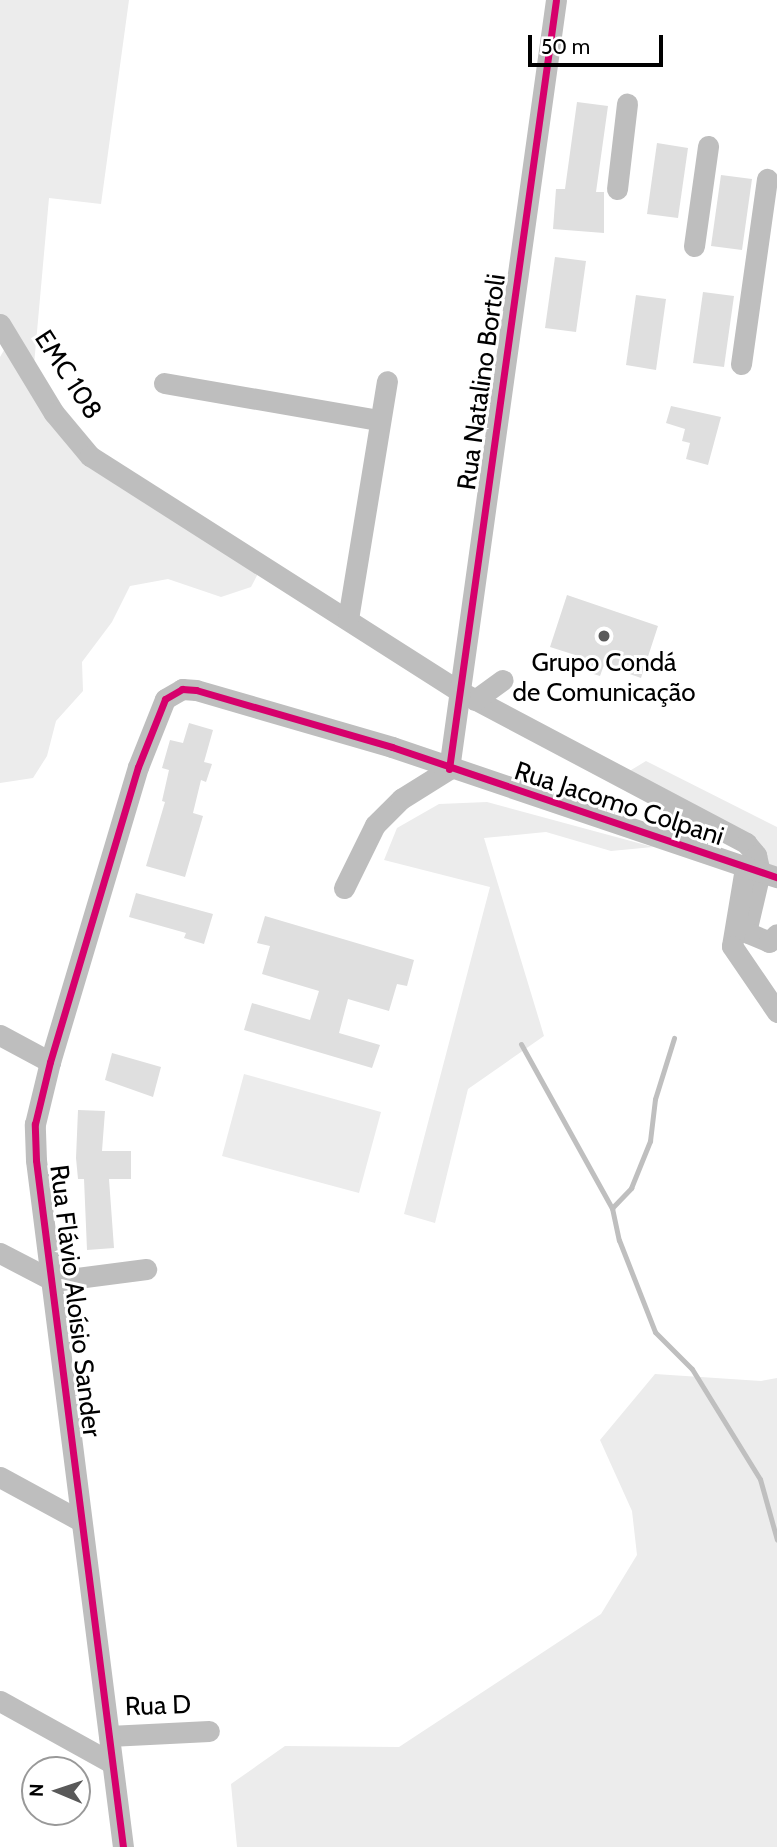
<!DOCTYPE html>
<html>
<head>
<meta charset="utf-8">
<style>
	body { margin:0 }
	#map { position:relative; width:777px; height:1847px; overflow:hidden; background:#fff; font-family:Cabin,sans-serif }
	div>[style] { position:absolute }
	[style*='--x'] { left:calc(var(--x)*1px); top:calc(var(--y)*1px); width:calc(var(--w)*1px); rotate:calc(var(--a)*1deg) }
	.green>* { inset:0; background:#ececec }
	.stream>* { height:5px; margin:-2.5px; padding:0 2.5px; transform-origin:2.5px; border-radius:2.5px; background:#bfbfbf }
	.building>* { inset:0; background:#dfdfdf }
	.minor>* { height:21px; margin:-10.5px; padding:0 10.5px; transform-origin:10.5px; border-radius:10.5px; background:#bebebe }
	.cycleway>* { height:7px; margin:-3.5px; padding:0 3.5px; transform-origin:3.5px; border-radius:3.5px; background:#d6006c }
	.dots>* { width:19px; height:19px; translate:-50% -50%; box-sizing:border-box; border:4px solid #fff; border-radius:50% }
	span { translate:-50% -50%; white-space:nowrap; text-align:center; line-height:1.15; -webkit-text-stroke:6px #fff; paint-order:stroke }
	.street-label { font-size:26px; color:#000 }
	.poi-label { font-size:26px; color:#000 }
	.north { position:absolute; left:21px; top:1756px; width:70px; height:70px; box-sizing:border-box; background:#fff; border:2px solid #999; border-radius:50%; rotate:272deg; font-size:19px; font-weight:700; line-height:28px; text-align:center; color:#000 }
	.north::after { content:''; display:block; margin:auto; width:24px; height:32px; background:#595959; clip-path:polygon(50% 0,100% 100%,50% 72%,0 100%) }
	.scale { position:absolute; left:528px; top:35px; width:135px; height:32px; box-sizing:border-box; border:4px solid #000; border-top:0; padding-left:9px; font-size:21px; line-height:24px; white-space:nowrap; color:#000; -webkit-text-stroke:5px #fff; paint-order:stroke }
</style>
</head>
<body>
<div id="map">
	<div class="green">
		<div style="clip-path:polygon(0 0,129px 0,101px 204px,49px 198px,33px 376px,90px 456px,262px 566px,251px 587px,221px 597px,168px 579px,130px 586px,112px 622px,82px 662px,83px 691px,56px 721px,47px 756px,33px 778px,0 783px,0 357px,11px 338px,0 324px)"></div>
		<div style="clip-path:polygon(646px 761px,777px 827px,777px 877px,756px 855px,618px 778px)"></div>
		<div style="clip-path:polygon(487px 802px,653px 847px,611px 851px,546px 832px,484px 838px,544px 1036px,468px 1089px,435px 1223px,404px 1214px,490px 887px,384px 860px,397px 828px,439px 804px)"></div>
		<div style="clip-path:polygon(244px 1074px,381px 1112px,359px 1193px,222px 1156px)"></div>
		<div style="clip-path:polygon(655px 1374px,761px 1381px,777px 1378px,777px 1847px,237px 1847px,231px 1784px,285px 1746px,399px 1747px,601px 1614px,637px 1555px,632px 1511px,600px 1440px)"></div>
	</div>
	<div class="stream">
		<div style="--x:521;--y:1044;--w:188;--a:61"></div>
		<div style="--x:612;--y:1208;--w:33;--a:78"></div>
		<div style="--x:619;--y:1240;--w:99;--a:68.6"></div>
		<div style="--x:655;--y:1332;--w:52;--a:45"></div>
		<div style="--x:692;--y:1369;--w:129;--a:58.3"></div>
		<div style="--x:760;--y:1479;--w:63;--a:74.4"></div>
		<div style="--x:612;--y:1208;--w:28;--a:-46"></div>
		<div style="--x:631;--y:1188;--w:51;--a:-68"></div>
		<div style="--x:650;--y:1141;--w:42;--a:-83.2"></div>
		<div style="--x:655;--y:1099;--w:64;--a:-72.7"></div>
	</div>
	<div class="building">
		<div style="clip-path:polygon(577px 102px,608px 106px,596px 192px,604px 192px,604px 233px,553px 229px,556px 189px,565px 189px)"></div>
		<div style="clip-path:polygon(657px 143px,688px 148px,678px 218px,647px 214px)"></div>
		<div style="clip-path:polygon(721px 175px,752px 179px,742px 250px,711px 246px)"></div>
		<div style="clip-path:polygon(555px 257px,586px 261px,576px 332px,545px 328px)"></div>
		<div style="clip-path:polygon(703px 292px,734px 296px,724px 367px,693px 363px)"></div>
		<div style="clip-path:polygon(636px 295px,666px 299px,656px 370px,626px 365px)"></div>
		<div style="clip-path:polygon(671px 406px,721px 417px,708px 465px,686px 459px,690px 443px,682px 441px,685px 429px,666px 423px)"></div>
		<div style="clip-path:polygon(567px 595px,658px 626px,641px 678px,604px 665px,600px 676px,587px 672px,591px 660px,550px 647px)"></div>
		<div style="clip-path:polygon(189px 723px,213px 730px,204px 762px,212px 764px,206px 782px,201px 780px,193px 813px,203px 816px,185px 877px,146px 866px,165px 802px,162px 801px,169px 770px,162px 768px,170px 740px,183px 743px)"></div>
		<div style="clip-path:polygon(136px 893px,213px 914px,204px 944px,184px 938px,186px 933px,129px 917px)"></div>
		<div style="clip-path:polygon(265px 916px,414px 960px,407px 986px,397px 984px,389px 1011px,348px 999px,339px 1033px,380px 1045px,372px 1068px,244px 1030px,252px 1003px,310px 1020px,319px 991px,262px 974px,270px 946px,257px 943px)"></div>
		<div style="clip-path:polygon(112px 1053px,161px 1067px,153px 1097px,105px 1080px)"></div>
		<div style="clip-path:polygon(78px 1110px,105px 1111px,102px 1151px,131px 1151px,131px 1179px,109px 1179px,114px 1248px,87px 1250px,84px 1179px,78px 1179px,76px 1158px)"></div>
	</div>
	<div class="minor">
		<div style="--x:617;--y:189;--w:86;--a:-83.3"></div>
		<div style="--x:694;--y:246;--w:101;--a:-82"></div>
		<div style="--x:0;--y:324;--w:104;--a:58.8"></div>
		<div style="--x:54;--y:413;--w:56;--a:50.1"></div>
		<div style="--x:90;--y:456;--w:440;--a:32.5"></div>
		<div style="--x:461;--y:692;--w:323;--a:27.9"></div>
		<div style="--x:746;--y:843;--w:16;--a:50"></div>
		<div style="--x:756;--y:855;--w:17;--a:77"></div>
		<div style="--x:760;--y:872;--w:62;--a:103.1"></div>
		<div style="--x:746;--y:932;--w:25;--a:23"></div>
		<div style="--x:769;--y:942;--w:11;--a:-45"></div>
		<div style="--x:741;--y:364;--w:187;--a:-82"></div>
		<div style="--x:164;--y:383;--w:218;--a:9.8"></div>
		<div style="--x:348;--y:619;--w:241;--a:-80.7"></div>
		<div style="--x:475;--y:700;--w:34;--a:-36"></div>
		<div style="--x:449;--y:769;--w:776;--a:-82.08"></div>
		<div style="--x:745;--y:868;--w:79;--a:99.5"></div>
		<div style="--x:732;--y:946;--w:80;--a:55.7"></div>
		<div style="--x:344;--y:888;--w:70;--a:-63.8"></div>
		<div style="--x:375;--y:825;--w:37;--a:-45"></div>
		<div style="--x:401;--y:799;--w:57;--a:-32"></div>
		<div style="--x:0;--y:1035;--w:57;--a:28.4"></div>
		<div style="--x:0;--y:1253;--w:61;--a:27.4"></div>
		<div style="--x:54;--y:1281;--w:93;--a:-7.4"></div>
		<div style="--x:0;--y:1477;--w:92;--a:28.5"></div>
		<div style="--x:0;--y:1701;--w:128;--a:29"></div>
		<div style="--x:109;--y:1736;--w:100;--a:-2.9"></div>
		<div style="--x:123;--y:1847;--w:692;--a:-97.22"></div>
		<div style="--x:36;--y:1160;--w:36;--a:-92"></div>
		<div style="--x:35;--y:1124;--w:64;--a:-76.4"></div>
		<div style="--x:50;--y:1062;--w:308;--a:-73.4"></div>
		<div style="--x:138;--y:767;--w:73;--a:-68.3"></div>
		<div style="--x:165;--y:699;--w:20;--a:-30"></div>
		<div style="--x:182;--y:689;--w:14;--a:4"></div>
		<div style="--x:196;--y:690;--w:204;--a:16.2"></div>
		<div style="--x:392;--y:747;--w:406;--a:18.7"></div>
	</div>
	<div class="cycleway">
		<div style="--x:449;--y:769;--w:776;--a:-82.08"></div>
		<div style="--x:123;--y:1847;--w:692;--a:-97.22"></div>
		<div style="--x:36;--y:1160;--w:36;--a:-92"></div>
		<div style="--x:35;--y:1124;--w:64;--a:-76.4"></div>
		<div style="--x:50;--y:1062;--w:308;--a:-73.4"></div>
		<div style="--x:138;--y:767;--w:73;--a:-68.3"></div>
		<div style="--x:165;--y:699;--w:20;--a:-30"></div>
		<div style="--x:182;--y:689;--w:14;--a:4"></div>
		<div style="--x:196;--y:690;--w:204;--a:16.2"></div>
		<div style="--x:392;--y:747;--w:406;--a:18.7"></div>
	</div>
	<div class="dots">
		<div style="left:604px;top:636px;background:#595959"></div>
	</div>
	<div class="street-label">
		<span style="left:68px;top:375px;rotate:57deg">EMC 108</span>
		<span style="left:482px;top:382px;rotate:-82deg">Rua Natalino Bortoli</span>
		<span style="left:619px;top:804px;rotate:18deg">Rua Jacomo Colpani</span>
		<span style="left:75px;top:1301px;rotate:83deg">Rua Flávio Aloísio Sander</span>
		<span style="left:158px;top:1706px;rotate:-2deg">Rua D</span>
	</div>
	<div class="poi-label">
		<span style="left:604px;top:678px">Grupo Condá<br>de Comunicação</span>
	</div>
	<div class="north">N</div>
	<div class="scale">50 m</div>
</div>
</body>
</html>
